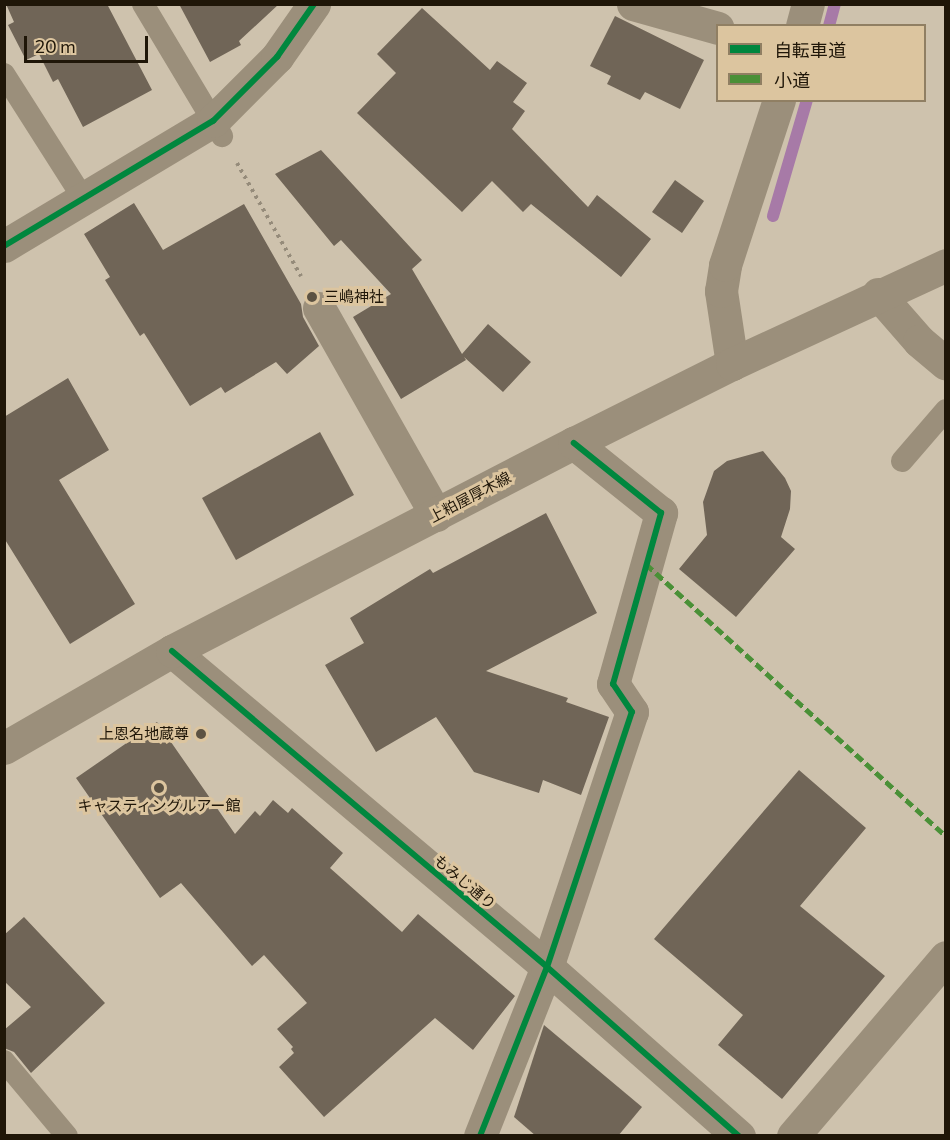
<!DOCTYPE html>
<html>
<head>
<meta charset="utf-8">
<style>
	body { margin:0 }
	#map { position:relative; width:950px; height:1140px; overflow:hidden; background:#cec2ad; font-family:Commissioner,"Noto Sans JP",sans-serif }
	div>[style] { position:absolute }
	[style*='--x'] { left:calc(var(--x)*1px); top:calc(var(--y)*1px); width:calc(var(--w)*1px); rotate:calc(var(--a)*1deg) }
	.stream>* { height:12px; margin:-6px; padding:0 6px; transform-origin:6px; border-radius:6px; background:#a77aa7 }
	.building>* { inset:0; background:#706557 }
	.path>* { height:4px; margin-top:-2px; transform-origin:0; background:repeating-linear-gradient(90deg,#958b7a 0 3px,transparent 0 7.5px) }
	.service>* { height:22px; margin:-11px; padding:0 11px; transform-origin:11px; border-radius:11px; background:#9b8f7b }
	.minor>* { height:33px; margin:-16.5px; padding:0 16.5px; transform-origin:16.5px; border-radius:16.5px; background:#9b8f7b }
	.tertiary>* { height:33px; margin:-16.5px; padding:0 16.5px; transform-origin:16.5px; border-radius:16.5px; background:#9b8f7b }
	.secondary>* { height:33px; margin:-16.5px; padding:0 16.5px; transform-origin:16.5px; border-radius:16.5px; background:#9b8f7b }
	.quiet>* { height:4.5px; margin-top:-2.25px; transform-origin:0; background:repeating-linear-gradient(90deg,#4a9037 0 9px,transparent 0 13.5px) }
	.cycleway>* { height:6px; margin:-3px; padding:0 3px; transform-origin:3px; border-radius:3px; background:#00873e }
	.dots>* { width:16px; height:16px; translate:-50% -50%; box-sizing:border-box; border:3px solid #dcc59f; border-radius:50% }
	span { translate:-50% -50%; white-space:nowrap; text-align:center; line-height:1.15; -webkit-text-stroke:6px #dcc59f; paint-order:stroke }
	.poi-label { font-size:15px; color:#1f1608 }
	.left { translate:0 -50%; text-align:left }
	.right { translate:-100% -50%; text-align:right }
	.street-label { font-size:15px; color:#1f1608 }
	.frame { position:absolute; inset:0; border:6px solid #1f1608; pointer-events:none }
	.legend { position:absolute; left:716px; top:24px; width:210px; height:78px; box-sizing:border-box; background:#dcc59f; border:2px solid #907f63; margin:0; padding:8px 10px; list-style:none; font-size:18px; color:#1f1608 }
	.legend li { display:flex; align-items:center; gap:12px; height:30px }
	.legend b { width:30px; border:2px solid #907f63 }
	.scale { position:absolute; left:24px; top:36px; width:124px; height:27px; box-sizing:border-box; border:3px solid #1f1608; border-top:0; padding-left:8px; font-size:18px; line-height:21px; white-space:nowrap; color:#1f1608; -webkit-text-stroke:4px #dcc59f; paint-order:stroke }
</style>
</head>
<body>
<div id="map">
	<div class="stream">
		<div style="--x:829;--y:26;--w:23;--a:-75"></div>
		<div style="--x:773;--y:216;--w:121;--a:-73.7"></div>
	</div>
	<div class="building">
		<div style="clip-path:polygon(6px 4px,107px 4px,152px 90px,83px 127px,58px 79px,53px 82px,39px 54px,26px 60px,8px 25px,14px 22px)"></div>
		<div style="clip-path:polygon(179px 4px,279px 4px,239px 41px,241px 45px,210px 62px)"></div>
		<div style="clip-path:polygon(422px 8px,490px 70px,497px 61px,527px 83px,513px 102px,525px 111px,512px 129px,588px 207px,597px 195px,651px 239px,621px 277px,531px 204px,523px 212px,492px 181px,462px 212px,357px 113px,396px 73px,377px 54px)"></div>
		<div style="clip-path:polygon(615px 16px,704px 60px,680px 109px,645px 92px,640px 100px,607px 84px,611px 76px,590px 66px)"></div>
		<div style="clip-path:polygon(321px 150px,422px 260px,412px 269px,462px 354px,488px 324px,531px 362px,503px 392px,464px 357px,466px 360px,401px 399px,353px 317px,391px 294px,341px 240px,334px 246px,275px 174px)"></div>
		<div style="clip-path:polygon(675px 180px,704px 201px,682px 233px,652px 212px)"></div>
		<div style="clip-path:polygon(134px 203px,163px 250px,244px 204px,301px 304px,303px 317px,319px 346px,287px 374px,276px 362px,225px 393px,221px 387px,190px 406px,144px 333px,140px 336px,105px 280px,110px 277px,84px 234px)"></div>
		<div style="clip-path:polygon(68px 378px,109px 450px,59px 480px,135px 604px,70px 644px,4px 538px,4px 417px)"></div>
		<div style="clip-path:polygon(320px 432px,354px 495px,236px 560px,202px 498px)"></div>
		<div style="clip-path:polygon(763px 451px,785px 478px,791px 491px,790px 509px,781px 537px,795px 549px,736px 617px,679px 569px,707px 535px,703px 502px,714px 471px,727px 461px)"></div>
		<div style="clip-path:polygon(546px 513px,597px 613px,486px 671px,568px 698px,566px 702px,609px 717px,581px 795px,543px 780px,539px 793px,474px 772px,436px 717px,376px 752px,325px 665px,364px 643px,350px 618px,430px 569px,433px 573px)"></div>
		<div style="clip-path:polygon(157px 722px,235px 834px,255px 811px,260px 816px,273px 800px,288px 813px,292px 808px,343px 853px,330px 868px,402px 932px,418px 914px,515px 996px,473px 1050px,435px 1018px,324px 1117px,279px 1067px,294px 1053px,291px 1049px,293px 1047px,277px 1029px,307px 1003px,264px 955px,252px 966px,181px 883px,160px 898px,76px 778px)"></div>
		<div style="clip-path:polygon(799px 770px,866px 828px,800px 906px,885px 976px,782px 1099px,718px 1045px,743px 1015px,654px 939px)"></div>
		<div style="clip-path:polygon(24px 917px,105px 1003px,31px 1073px,14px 1052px,4px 1048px,4px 1030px,31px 1007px,4px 981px,4px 935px)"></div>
		<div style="clip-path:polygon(544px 1025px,642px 1107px,618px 1136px,536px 1136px,514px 1117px)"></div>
	</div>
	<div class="path">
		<div style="--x:237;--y:163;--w:130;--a:60.5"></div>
	</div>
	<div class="service">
		<div style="--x:143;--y:4;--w:154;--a:59.1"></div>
		<div style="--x:4;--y:74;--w:147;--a:57.5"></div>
		<div style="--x:902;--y:461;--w:67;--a:-49.2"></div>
		<div style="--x:4;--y:1061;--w:98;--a:50"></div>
	</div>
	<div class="minor">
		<div style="--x:633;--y:4;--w:88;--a:15.8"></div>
		<div style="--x:4;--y:246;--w:244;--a:-30.9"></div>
		<div style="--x:213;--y:121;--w:91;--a:-45"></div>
		<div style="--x:277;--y:57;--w:65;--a:-55.1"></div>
		<div style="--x:878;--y:294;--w:62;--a:48.9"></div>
		<div style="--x:919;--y:341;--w:35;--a:40"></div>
		<div style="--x:319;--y:308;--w:238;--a:60.5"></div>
		<div style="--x:480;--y:1136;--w:182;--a:-68.4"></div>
		<div style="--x:547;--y:967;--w:269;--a:-71.6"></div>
		<div style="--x:632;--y:712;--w:34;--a:-124"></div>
		<div style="--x:613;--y:684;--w:178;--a:-74.3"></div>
		<div style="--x:661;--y:513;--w:112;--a:-141.2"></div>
		<div style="--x:793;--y:1136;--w:235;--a:-49.5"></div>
	</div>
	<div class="tertiary">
		<div style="--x:802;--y:26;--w:23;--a:-75"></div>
		<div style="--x:732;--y:364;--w:74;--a:-98.6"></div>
		<div style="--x:721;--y:291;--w:26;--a:-81"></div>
		<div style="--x:725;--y:265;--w:174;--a:-71.9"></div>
		<div style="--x:172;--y:651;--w:490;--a:40.1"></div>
		<div style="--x:547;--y:967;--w:256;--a:41.4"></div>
	</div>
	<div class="secondary">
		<div style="--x:4;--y:748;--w:194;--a:-30"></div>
		<div style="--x:172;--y:651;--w:453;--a:-27.4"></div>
		<div style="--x:574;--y:443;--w:177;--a:-26.6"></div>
		<div style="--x:732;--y:364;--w:236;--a:-24.8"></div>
	</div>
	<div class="quiet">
		<div style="--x:646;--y:564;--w:405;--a:42.2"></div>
	</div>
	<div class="cycleway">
		<div style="--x:4;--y:246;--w:244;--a:-30.9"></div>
		<div style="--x:213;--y:121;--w:91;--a:-45"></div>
		<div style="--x:277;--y:57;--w:65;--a:-55.1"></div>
		<div style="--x:172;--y:651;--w:490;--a:40.1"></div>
		<div style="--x:547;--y:967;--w:256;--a:41.4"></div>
		<div style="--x:480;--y:1136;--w:182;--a:-68.4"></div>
		<div style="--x:547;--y:967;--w:269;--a:-71.6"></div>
		<div style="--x:632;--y:712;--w:34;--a:-124"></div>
		<div style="--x:613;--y:684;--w:178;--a:-74.3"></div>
		<div style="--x:661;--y:513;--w:112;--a:-141.2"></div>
	</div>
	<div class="dots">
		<div style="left:312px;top:297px;background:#5c5242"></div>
		<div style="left:201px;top:734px;background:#5c5242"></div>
		<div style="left:159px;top:788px;background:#5c5242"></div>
	</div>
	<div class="poi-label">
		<span class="left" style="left:324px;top:297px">三嶋神社</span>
		<span class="right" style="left:189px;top:734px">上恩名地蔵尊</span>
		<span style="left:159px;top:806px">キャスティングルアー館</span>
	</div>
	<div class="street-label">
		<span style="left:470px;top:497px;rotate:-28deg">上粕屋厚木線</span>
		<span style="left:465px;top:882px;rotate:40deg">もみじ通り</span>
	</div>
	<div class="frame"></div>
	<ul class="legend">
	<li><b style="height:8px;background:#00873e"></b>自転車道</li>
	<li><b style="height:8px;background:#4a9037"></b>小道</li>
	</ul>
	<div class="scale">20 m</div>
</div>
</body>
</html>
